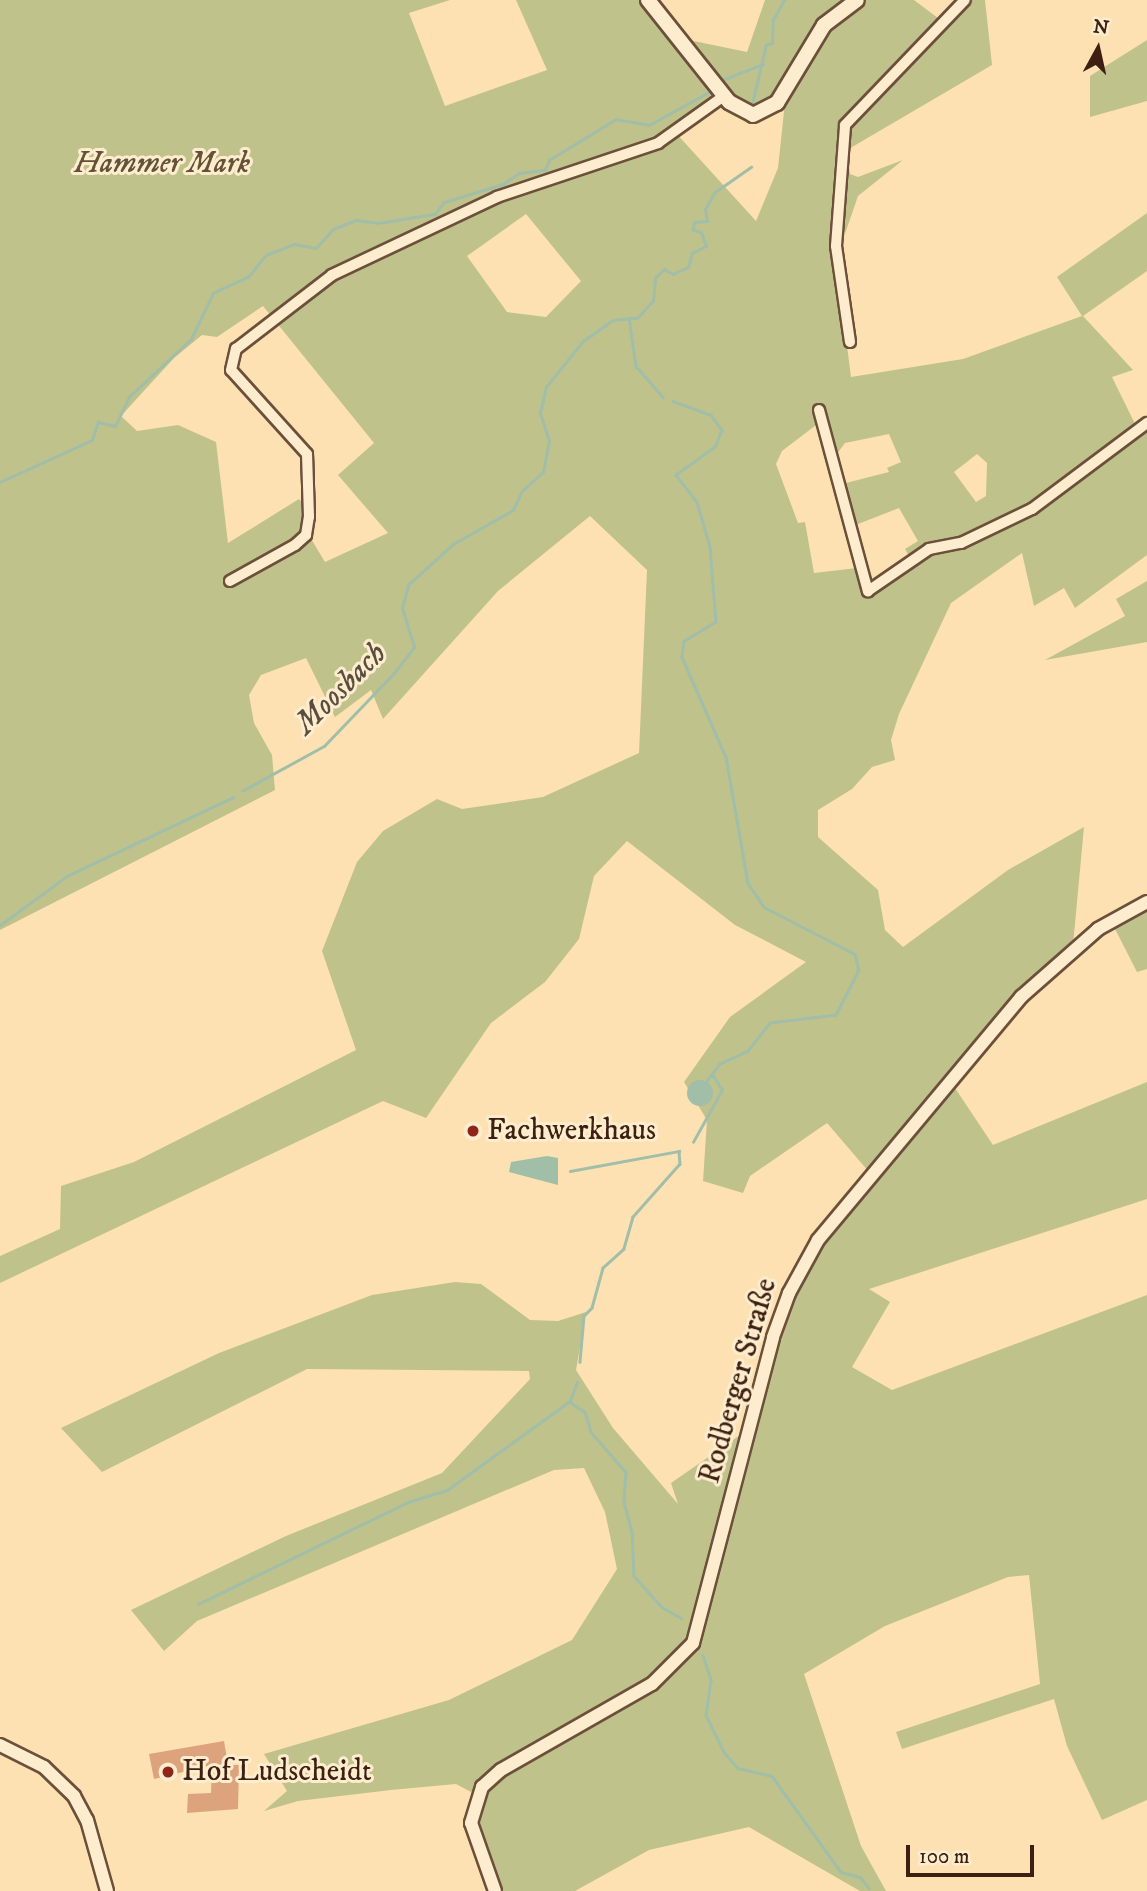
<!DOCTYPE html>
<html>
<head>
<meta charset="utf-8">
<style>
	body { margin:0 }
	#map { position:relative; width:1147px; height:1891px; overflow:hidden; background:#fde1b3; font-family:"IM FELL DW Pica",serif }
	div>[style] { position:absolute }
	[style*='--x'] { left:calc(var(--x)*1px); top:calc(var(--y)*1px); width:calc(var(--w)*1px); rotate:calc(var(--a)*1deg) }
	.green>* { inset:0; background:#c0c28c }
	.water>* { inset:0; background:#a0bea8 }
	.round { border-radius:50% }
	.stream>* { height:2.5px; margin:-1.25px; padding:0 1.25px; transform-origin:1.25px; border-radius:1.25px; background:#a0bea8 }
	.building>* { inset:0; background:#dda37c }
	.roads { filter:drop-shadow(2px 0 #6c503a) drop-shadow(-2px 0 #6c503a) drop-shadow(0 2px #6c503a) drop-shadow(0 -2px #6c503a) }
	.minor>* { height:10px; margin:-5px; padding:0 5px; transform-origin:5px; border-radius:5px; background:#feecce }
	.tertiary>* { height:12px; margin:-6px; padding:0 6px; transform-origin:6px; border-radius:6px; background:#feecce }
	.secondary>* { height:14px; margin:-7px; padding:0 7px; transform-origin:7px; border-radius:7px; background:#feecce }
	.dots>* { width:19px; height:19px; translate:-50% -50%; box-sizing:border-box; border:4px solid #feecce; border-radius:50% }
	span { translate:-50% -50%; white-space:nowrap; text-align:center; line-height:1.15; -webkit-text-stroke:6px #feecce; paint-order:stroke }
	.park-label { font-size:30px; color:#645136; font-style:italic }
	.poi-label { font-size:30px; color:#3c2011 }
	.left { translate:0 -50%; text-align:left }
	.street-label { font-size:30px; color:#3c2011 }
	.water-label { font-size:32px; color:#5a4f3e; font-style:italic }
	.north { position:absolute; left:1063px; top:14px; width:70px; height:70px; -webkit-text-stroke:5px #feecce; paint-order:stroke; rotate:8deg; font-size:19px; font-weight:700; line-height:28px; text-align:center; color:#3c2011 }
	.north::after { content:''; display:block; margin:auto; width:24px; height:32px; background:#3c2011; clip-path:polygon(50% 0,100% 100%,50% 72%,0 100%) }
	.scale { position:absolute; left:906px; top:1845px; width:128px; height:32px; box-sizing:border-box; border:4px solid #3c2011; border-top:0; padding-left:9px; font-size:21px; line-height:24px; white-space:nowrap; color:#3c2011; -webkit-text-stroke:5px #feecce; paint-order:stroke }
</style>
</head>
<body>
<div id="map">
	<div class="green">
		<div style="clip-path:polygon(evenodd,0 0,450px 0,409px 13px,445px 106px,547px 70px,516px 0,642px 0,720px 96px,675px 132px,756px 221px,778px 168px,785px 102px,829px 23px,862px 0,914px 0,946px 24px,969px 0,985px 0,992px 65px,847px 150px,850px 174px,858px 177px,903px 160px,858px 196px,836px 260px,851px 377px,963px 359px,1082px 316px,1057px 277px,1147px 213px,1147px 271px,1083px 316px,1133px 370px,1112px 377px,1138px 430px,1147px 425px,1147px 555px,1075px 608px,1064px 588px,1034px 606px,1022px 553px,951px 603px,899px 714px,891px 740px,895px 760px,872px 767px,852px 789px,818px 810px,818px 837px,878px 890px,885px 930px,903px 947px,1008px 870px,1084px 827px,1073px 945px,869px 1172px,827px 1123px,750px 1176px,743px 1193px,703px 1181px,707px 1120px,684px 1082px,730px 1017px,806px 962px,735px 925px,627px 841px,594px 876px,579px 939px,545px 982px,491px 1023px,426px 1118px,383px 1101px,0 1283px,0 1256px,60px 1229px,61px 1186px,134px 1162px,356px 1050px,322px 951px,357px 862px,383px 831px,437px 799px,462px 809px,543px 797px,639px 753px,647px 570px,590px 516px,498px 591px,383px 719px,371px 690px,335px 717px,306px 658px,261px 675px,249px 695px,254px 723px,272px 755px,275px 790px,0 930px,0 0,526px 214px,581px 281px,546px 317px,507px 312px,467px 256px,526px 214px,0 0,263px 306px,374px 443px,338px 475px,388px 533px,325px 562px,307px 532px,307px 509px,299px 499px,228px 543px,216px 442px,178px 425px,137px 431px,121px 416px,174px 358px,202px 335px,217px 337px,263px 306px,0 0,820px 422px,857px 568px,814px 573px,805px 522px,798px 523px,776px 464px,782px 451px,820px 422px,0 0,889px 434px,901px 462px,887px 468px,889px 472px,842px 484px,836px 455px,845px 443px,889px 434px,0 0,977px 454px,987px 463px,986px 496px,976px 502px,954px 472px,977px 454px,0 0,899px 508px,918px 541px,905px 549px,910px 558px,874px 587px,866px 584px,853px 526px,899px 508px)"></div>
		<div style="clip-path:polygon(765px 0,846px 0,812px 33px,768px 104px,756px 108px,727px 93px,684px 39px,747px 52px)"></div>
		<div style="clip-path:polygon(1147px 40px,1147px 101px,1090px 117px,1090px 76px)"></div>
		<div style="clip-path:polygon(1147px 581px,1147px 642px,1045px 660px,1125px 616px,1116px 599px)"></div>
		<div style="clip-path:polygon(1147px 899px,1147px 969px,1137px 972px,1113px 925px)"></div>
		<div style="clip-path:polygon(951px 1082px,993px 1145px,1147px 1082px,1147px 1199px,869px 1289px,890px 1302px,852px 1367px,892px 1390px,1147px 1295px,1147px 1800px,1102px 1820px,1067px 1746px,1054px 1699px,902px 1749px,896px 1732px,1040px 1684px,1029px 1575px,1008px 1577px,885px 1626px,804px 1674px,861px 1846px,886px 1891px,860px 1891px,749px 1827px,649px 1850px,575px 1891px,499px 1891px,477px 1832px,478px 1800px,485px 1786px,664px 1680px,698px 1643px,783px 1312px,819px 1240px)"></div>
		<div style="clip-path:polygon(455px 1282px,481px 1284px,530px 1320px,558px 1321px,586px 1312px,576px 1370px,613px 1428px,678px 1504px,671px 1483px,746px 1431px,689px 1639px,655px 1677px,493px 1770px,471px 1792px,456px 1784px,391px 1790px,298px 1801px,264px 1811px,287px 1791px,264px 1754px,449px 1700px,572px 1640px,617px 1569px,605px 1512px,584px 1468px,554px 1470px,197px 1621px,164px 1651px,131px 1610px,286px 1536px,442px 1473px,530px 1379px,529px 1371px,307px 1369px,102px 1472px,61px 1428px,219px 1353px,372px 1295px)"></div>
	</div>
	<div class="water">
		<div class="round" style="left:687px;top:1080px;width:26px;height:26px"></div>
		<div style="clip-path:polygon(547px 1156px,558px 1158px,558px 1185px,509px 1172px,511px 1162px)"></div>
	</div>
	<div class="stream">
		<div style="--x:722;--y:80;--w:44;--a:-21.3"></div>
		<div style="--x:752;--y:104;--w:61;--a:-76.7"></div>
		<div style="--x:766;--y:45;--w:6;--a:-18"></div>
		<div style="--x:772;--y:43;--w:23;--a:-88"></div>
		<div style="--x:773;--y:20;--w:23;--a:-61"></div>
		<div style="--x:629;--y:318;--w:49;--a:81.7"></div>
		<div style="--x:636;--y:366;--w:41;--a:48.9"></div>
		<div style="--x:673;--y:401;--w:40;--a:20.2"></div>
		<div style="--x:711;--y:415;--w:19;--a:54"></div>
		<div style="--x:722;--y:430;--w:18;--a:112"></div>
		<div style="--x:715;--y:447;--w:48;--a:144.3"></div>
		<div style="--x:676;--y:475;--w:34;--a:52"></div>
		<div style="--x:697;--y:502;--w:47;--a:73.9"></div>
		<div style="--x:710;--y:547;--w:75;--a:85.4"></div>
		<div style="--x:716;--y:622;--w:37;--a:149"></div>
		<div style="--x:684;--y:641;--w:16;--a:97"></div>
		<div style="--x:682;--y:657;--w:109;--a:66.3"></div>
		<div style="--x:726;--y:757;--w:128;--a:80.1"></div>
		<div style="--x:748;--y:883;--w:29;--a:56"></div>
		<div style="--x:764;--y:907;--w:102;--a:27.3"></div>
		<div style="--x:855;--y:954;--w:16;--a:76"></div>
		<div style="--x:859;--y:970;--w:51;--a:117.1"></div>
		<div style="--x:836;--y:1015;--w:66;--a:173.1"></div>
		<div style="--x:770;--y:1023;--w:36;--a:128"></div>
		<div style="--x:748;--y:1051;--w:31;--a:155"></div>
		<div style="--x:720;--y:1064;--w:21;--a:127"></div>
		<div style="--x:0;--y:482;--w:101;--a:-24.5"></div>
		<div style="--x:92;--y:440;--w:19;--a:-72"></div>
		<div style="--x:98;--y:422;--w:17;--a:13"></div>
		<div style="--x:115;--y:426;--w:32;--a:-64"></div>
		<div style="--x:129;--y:397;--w:85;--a:-43.1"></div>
		<div style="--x:191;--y:339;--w:51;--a:-64.4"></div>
		<div style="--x:213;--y:293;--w:38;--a:-25"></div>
		<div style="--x:248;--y:277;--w:28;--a:-51"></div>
		<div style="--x:266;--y:255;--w:31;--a:-21"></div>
		<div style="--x:295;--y:244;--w:21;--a:11"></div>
		<div style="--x:316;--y:248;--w:25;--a:-48"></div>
		<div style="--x:333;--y:229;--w:26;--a:-21"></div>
		<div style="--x:357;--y:220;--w:21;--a:8"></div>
		<div style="--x:378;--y:223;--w:58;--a:-9"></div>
		<div style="--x:435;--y:214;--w:15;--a:-53"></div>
		<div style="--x:444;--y:202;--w:62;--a:-17"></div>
		<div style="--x:503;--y:184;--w:19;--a:-35"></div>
		<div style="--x:519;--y:173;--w:26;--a:-7"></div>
		<div style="--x:545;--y:170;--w:11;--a:-68"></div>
		<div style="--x:549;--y:160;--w:79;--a:-31.5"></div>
		<div style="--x:616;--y:119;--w:34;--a:10"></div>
		<div style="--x:649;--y:125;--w:68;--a:-28.8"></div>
		<div style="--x:242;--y:791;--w:94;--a:-28.8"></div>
		<div style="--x:324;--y:746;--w:101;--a:-46.2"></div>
		<div style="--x:394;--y:673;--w:33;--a:-52"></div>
		<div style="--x:414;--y:647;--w:41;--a:-107.1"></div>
		<div style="--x:402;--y:608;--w:24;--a:-75"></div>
		<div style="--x:408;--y:585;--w:61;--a:-42.3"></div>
		<div style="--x:453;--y:544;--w:69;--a:-29.5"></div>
		<div style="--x:513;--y:510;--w:21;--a:-65"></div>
		<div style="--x:522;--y:491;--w:28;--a:-42"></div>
		<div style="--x:543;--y:472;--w:32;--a:-79"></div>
		<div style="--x:549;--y:441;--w:29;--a:-108"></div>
		<div style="--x:540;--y:413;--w:27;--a:-77"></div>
		<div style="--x:546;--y:387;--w:59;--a:-51.2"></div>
		<div style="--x:583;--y:341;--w:37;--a:-35"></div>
		<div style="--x:613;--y:320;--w:24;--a:-5"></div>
		<div style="--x:637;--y:318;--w:23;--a:-47"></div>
		<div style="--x:653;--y:301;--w:23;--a:-85"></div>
		<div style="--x:655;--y:278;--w:13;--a:-45"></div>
		<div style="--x:664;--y:269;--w:10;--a:29"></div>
		<div style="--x:673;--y:274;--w:17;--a:-25"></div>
		<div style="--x:688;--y:267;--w:15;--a:-74"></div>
		<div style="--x:692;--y:253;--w:16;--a:-27"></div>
		<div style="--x:706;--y:246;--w:14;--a:-111"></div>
		<div style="--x:701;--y:233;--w:9;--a:-159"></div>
		<div style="--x:693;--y:230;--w:8;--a:-83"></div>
		<div style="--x:694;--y:222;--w:13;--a:-4"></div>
		<div style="--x:707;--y:221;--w:12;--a:-99"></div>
		<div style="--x:705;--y:209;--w:20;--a:-60"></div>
		<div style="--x:715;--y:192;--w:44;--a:-34.8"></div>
		<div style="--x:0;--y:925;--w:83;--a:-36.2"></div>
		<div style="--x:67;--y:876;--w:184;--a:-25.4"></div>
		<div style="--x:693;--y:1142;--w:60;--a:-60.9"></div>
		<div style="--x:722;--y:1090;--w:17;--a:-123"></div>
		<div style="--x:570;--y:1171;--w:111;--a:-10.4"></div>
		<div style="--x:679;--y:1151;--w:13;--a:86"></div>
		<div style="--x:680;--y:1164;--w:71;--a:131.6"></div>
		<div style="--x:633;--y:1217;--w:33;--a:106"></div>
		<div style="--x:624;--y:1249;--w:28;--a:138"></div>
		<div style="--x:603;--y:1268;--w:41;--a:105.4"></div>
		<div style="--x:592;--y:1308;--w:11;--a:135"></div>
		<div style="--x:584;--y:1316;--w:46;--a:95"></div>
		<div style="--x:570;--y:1402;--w:18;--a:34"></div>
		<div style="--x:585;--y:1412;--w:21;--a:73"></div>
		<div style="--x:591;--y:1432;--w:53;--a:48.8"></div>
		<div style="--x:626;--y:1472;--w:30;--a:94"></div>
		<div style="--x:624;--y:1502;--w:31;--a:75"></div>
		<div style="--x:632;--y:1532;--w:44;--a:87.4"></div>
		<div style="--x:634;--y:1576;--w:42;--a:47.9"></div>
		<div style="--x:662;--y:1607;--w:22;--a:30"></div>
		<div style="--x:198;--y:1604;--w:233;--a:-25.9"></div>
		<div style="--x:408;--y:1502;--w:41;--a:-17.1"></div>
		<div style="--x:447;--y:1490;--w:152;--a:-35.9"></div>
		<div style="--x:570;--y:1401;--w:20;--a:-70"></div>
		<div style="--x:703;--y:1655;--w:26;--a:72"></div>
		<div style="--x:711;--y:1680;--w:35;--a:98"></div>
		<div style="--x:706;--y:1715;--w:41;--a:64.1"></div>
		<div style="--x:724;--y:1752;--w:21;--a:49"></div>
		<div style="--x:738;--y:1768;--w:35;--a:13"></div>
		<div style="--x:772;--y:1776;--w:118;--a:54.3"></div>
		<div style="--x:841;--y:1872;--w:20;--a:15"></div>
		<div style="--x:860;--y:1877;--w:14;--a:51"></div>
	</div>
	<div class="building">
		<div style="clip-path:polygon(224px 1741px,228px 1765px,239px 1765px,238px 1809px,187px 1813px,188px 1794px,211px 1793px,212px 1765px,154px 1779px,149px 1754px)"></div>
	</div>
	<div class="roads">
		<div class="minor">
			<div style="--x:850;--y:342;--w:97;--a:-98.3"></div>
			<div style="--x:836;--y:246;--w:121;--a:-85.7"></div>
			<div style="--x:845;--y:125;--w:173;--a:-46.2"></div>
			<div style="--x:819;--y:410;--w:188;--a:74.9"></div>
			<div style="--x:868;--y:591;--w:74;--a:-34.5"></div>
			<div style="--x:929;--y:549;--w:33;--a:-11"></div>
			<div style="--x:961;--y:543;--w:79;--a:-25.6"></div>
			<div style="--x:1032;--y:509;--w:144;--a:-36.8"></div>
			<div style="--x:230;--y:581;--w:74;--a:-29"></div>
			<div style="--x:295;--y:545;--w:15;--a:-42"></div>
			<div style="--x:306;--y:535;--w:18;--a:-81"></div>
			<div style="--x:309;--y:517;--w:63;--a:-91.8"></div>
			<div style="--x:307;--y:454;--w:113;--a:-132.1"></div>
			<div style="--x:231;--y:370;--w:22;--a:-77"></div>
			<div style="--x:236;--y:349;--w:121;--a:-37.6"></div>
			<div style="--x:332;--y:275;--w:183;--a:-25.3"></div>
			<div style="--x:497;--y:197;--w:170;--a:-18.5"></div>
			<div style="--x:658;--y:143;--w:81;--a:-35.5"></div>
		</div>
		<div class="tertiary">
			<div style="--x:0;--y:1745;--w:49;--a:26.6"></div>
			<div style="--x:44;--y:1767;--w:42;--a:44"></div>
			<div style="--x:74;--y:1796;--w:27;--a:62"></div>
			<div style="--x:87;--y:1820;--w:74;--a:74.3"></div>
			<div style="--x:495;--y:1891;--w:72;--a:-109.4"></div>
			<div style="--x:471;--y:1823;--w:38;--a:-73"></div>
			<div style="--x:482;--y:1787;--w:25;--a:-42"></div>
			<div style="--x:501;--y:1770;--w:174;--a:-29.7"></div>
			<div style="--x:652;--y:1684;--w:58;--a:-45"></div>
			<div style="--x:693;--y:1643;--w:316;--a:-75.3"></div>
			<div style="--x:773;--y:1337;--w:47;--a:-70"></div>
			<div style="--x:789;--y:1293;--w:60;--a:-61.3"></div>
			<div style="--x:818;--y:1240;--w:317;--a:-50.1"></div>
			<div style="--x:1021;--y:997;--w:103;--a:-41.4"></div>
			<div style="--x:1098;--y:929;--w:56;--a:-28.9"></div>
		</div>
		<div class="secondary">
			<div style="--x:648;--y:0;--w:130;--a:51.5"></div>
			<div style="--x:729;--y:102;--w:27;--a:28"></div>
			<div style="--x:753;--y:115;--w:27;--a:-27"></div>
			<div style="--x:777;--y:103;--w:91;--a:-58.9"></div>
			<div style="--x:824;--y:25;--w:41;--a:-37.1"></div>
		</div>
	</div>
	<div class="dots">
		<div style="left:473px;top:1131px;background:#8f2418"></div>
		<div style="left:168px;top:1772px;background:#8f2418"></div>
	</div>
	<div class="park-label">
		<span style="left:162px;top:164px">Hammer Mark</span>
	</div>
	<div class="poi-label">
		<span class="left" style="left:487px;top:1131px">Fachwerkhaus</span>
		<span class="left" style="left:182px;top:1772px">Hof Ludscheidt</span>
	</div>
	<div class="street-label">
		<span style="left:739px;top:1381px;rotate:-74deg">Rodberger Straße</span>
	</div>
	<div class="water-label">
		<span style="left:341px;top:689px;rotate:-45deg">Moosbach</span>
	</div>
	<div class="north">N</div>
	<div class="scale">100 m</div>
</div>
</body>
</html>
